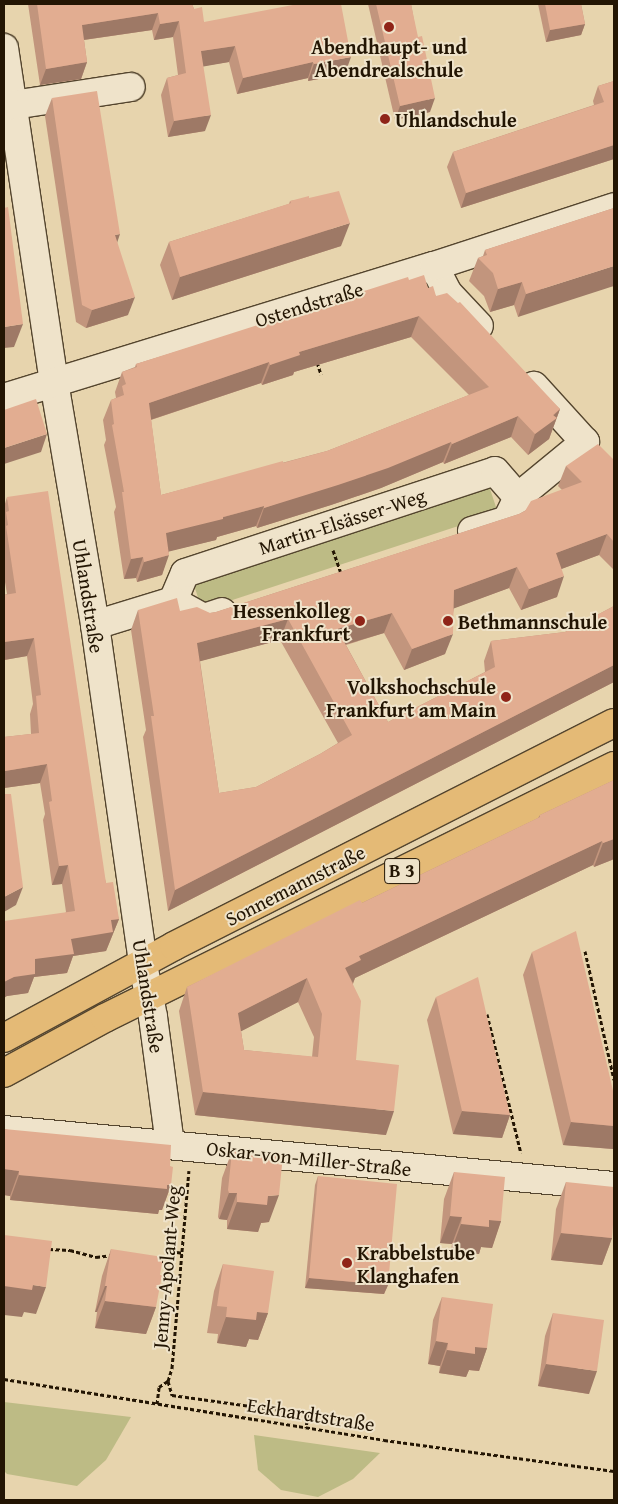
<!DOCTYPE html>
<html>
<head>
<meta charset="utf-8">
<style>
	body { margin:0 }
	#map { position:relative; width:618px; height:1504px; overflow:hidden; background:#e7d4ad; font-family:"Gentium Book Plus",serif }
	div>[style] { position:absolute }
	[style*='--x'] { left:calc(var(--x)*1px); top:calc(var(--y)*1px); width:calc(var(--w)*1px); rotate:calc(var(--a)*1deg) }
	.green>* { inset:0; background:#bdbb85 }
	.path>* { height:3px; margin-top:-1.5px; transform-origin:0; background:repeating-linear-gradient(90deg,#231503 0 4px,transparent 0 6.5px) }
	.roads { filter:drop-shadow(1px 0 #54452e) drop-shadow(-1px 0 #54452e) drop-shadow(0 1px #54452e) drop-shadow(0 -1px #54452e) }
	.minor>* { height:28px; margin:-14px; padding:0 14px; transform-origin:14px; border-radius:14px; background:#efe3ca }
	.major>* { height:28px; margin:-14px; padding:0 14px; transform-origin:14px; border-radius:14px; background:#e4ba76 }
	.wall>* { inset:0; background:#c2957d }
	.shaded-wall>* { inset:0; background:#9e7966 }
	.building>* { inset:0; background:#e2ad91 }
	.dots>* { width:14px; height:14px; translate:-50% -50%; box-sizing:border-box; border:2px solid #efe3ca; border-radius:50% }
	span { translate:-50% -50%; white-space:nowrap; text-align:center; line-height:1.15; -webkit-text-stroke:4px #efe3ca; paint-order:stroke }
	.shield-label span { padding:1px 4px; background:#efe3ca; border:1px solid; border-radius:4px; -webkit-text-stroke-width:0 }
	.shield-label { font-size:19px; color:#231503; font-weight:700 }
	.poi-label { font-size:20px; color:#231503; font-weight:700 }
	.left { translate:0 -50%; text-align:left }
	.right { translate:-100% -50%; text-align:right }
	.street-label { font-size:20px; color:#231503 }
	.frame { position:absolute; inset:0; border:5px solid #231503; pointer-events:none }
</style>
</head>
<body>
<div id="map">
	<div class="green">
		<div style="clip-path:polygon(489px 486px,498px 513px,202px 610px,193px 582px)"></div>
		<div style="clip-path:polygon(4px 1402px,131px 1417px,106px 1460px,77px 1486px,7px 1474px,4px 1471px)"></div>
		<div style="clip-path:polygon(254px 1435px,380px 1453px,353px 1479px,318px 1497px,281px 1490px,258px 1470px)"></div>
	</div>
	<div class="path">
		<div style="--x:317;--y:362;--w:13;--a:72"></div>
		<div style="--x:333;--y:550;--w:24;--a:71"></div>
		<div style="--x:585;--y:951;--w:132;--a:77.3"></div>
		<div style="--x:487;--y:1014;--w:143;--a:76.3"></div>
		<div style="--x:49;--y:1249;--w:21;--a:3"></div>
		<div style="--x:70;--y:1250;--w:27;--a:15"></div>
		<div style="--x:96;--y:1257;--w:17;--a:-7"></div>
		<div style="--x:159;--y:1262;--w:7;--a:-16"></div>
		<div style="--x:166;--y:1260;--w:14;--a:-36"></div>
		<div style="--x:177;--y:1252;--w:6;--a:9"></div>
		<div style="--x:4;--y:1379;--w:385;--a:9.1"></div>
		<div style="--x:384;--y:1440;--w:232;--a:7.7"></div>
		<div style="--x:168;--y:1381;--w:15;--a:74"></div>
		<div style="--x:172;--y:1395;--w:137;--a:8"></div>
		<div style="--x:308;--y:1414;--w:14;--a:98"></div>
		<div style="--x:157;--y:1404;--w:17;--a:-83"></div>
		<div style="--x:159;--y:1387;--w:11;--a:-34"></div>
		<div style="--x:168;--y:1381;--w:14;--a:-73"></div>
		<div style="--x:172;--y:1368;--w:198;--a:-85.1"></div>
	</div>
	<div class="roads">
		<div class="minor">
			<div style="--x:4;--y:48;--w:338;--a:81.5"></div>
			<div style="--x:54;--y:382;--w:246;--a:80.4"></div>
			<div style="--x:95;--y:625;--w:342;--a:81.9"></div>
			<div style="--x:143;--y:964;--w:54;--a:79.3"></div>
			<div style="--x:153;--y:1017;--w:128;--a:82.4"></div>
			<div style="--x:13;--y:105;--w:119;--a:-8.7"></div>
			<div style="--x:434;--y:266;--w:30;--a:63"></div>
			<div style="--x:448;--y:293;--w:45;--a:46.8"></div>
			<div style="--x:4;--y:398;--w:450;--a:-17.1"></div>
			<div style="--x:434;--y:266;--w:189;--a:-18.1"></div>
			<div style="--x:472;--y:531;--w:37;--a:-17"></div>
			<div style="--x:507;--y:520;--w:25;--a:-64"></div>
			<div style="--x:518;--y:497;--w:87;--a:-39.4"></div>
			<div style="--x:585;--y:442;--w:76;--a:-132.3"></div>
			<div style="--x:173;--y:601;--w:30;--a:-67"></div>
			<div style="--x:185;--y:573;--w:326;--a:-18.2"></div>
			<div style="--x:495;--y:471;--w:35;--a:49"></div>
			<div style="--x:95;--y:625;--w:82;--a:-17.1"></div>
			<div style="--x:173;--y:601;--w:35;--a:29"></div>
			<div style="--x:204;--y:618;--w:19;--a:-18"></div>
			<div style="--x:4;--y:1130;--w:613;--a:5.25"></div>
		</div>
		<div class="major">
			<div style="--x:4;--y:1038;--w:193;--a:-28.4"></div>
			<div style="--x:174;--y:946;--w:493;--a:-26.9"></div>
			<div style="--x:4;--y:1073;--w:115;--a:-28.6"></div>
			<div style="--x:105;--y:1018;--w:568;--a:-26.34"></div>
		</div>
	</div>
	<div class="wall">
		<div style="clip-path:polygon(28px 4px,192px 4px,194px 9px,204px 22px,345px 74px,308px 81px,308px 78px,237px 94px,229px 62px,203px 66px,205px 131px,168px 137px,161px 95px,167px 78px,178px 75px,173px 37px,154px 40px,152px 30px,84px 40px,87px 62px,81px 79px,40px 85px)"></div>
		<div style="clip-path:polygon(368px 4px,411px 4px,430px 112px,395px 120px)"></div>
		<div style="clip-path:polygon(538px 4px,581px 4px,585px 24px,581px 35px,546px 42px)"></div>
		<div style="clip-path:polygon(614px 81px,614px 159px,461px 208px,447px 167px,453px 152px,594px 105px,593px 101px,598px 86px)"></div>
		<div style="clip-path:polygon(52px 98px,117px 242px,128px 315px,86px 328px,76px 322px,45px 116px)"></div>
		<div style="clip-path:polygon(309px 198px,341px 246px,172px 300px,160px 265px,169px 242px,289px 204px,290px 201px)"></div>
		<div style="clip-path:polygon(614px 208px,518px 317px,514px 305px,490px 312px,484px 296px,469px 281px,478px 258px,483px 256px,485px 250px)"></div>
		<div style="clip-path:polygon(evenodd,409px 280px,428px 288px,436px 296px,560px 409px,549px 439px,528px 455px,511px 437px,444px 464px,443px 462px,381px 488px,331px 505px,257px 528px,256px 526px,217px 537px,216px 540px,169px 551px,162px 575px,137px 582px,136px 578px,124px 579px,114px 512px,116px 507px,104px 445px,106px 440px,103px 420px,111px 400px,116px 398px,115px 392px,122px 372px,135px 367px,136px 364px,409px 280px,411px 337px,469px 395px,327px 451px,161px 495px,151px 420px,261px 383px,262px 385px,293px 375px,294px 372px,411px 337px)"></div>
		<div style="clip-path:polygon(evenodd,614px 460px,614px 570px,599px 555px,561px 569px,557px 597px,521px 610px,509px 588px,454px 608px,445px 654px,404px 670px,384px 633px,346px 645px,388px 722px,485px 672px,484px 661px,491px 641px,565px 632px,614px 606px,614px 682px,168px 911px,143px 737px,146px 730px,131px 630px,138px 610px,210px 613px,216px 612px,519px 514px,562px 490px,558px 486px,566px 466px,614px 460px,280px 640px,338px 743px,320px 754px,256px 787px,219px 793px,200px 661px,280px 640px)"></div>
		<div style="clip-path:polygon(7px 497px,106px 883px,119px 919px,106px 951px,73px 956px,67px 973px,34px 977px,28px 993px,7px 996px,66px 912px,62px 884px,52px 885px,43px 820px,45px 814px,40px 783px,4px 788px,4px 737px,31px 734px,30px 714px,33px 704px,27px 656px,4px 660px,4px 595px,7px 594px,4px 576px,4px 507px)"></div>
		<div style="clip-path:polygon(evenodd,614px 780px,614px 859px,594px 867px,593px 865px,355px 978px,353px 984px,356px 1060px,386px 1135px,195px 1115px,179px 1011px,187px 987px,538px 818px,540px 815px,614px 780px,298px 1002px,314px 1037px,312px 1057px,244px 1050px,241px 1031px,298px 1002px)"></div>
		<div style="clip-path:polygon(532px 952px,614px 1095px,614px 1146px,613px 1149px,563px 1145px,523px 975px)"></div>
		<div style="clip-path:polygon(436px 997px,510px 1115px,502px 1138px,453px 1134px,427px 1020px)"></div>
		<div style="clip-path:polygon(4px 1129px,170px 1166px,171px 1185px,162px 1210px,159px 1210px,158px 1214px,10px 1200px,10px 1196px,4px 1195px)"></div>
		<div style="clip-path:polygon(232px 1151px,269px 1222px,261px 1223px,258px 1232px,227px 1229px,227px 1220px,219px 1219px,218px 1217px,222px 1178px)"></div>
		<div style="clip-path:polygon(454px 1172px,501px 1221px,492px 1248px,481px 1247px,479px 1254px,451px 1251px,452px 1244px,440px 1243px,444px 1199px)"></div>
		<div style="clip-path:polygon(318px 1176px,388px 1285px,384px 1294px,305px 1288px,315px 1185px)"></div>
		<div style="clip-path:polygon(566px 1182px,612px 1238px,602px 1265px,551px 1260px,556px 1209px)"></div>
		<div style="clip-path:polygon(111px 1249px,156px 1307px,146px 1334px,95px 1328px,97px 1312px,95px 1312px,102px 1276px)"></div>
		<div style="clip-path:polygon(223px 1264px,268px 1313px,258px 1340px,249px 1339px,246px 1347px,217px 1343px,218px 1334px,207px 1333px,214px 1291px)"></div>
		<div style="clip-path:polygon(442px 1297px,487px 1348px,479px 1371px,469px 1370px,466px 1377px,439px 1373px,440px 1366px,428px 1364px,433px 1320px)"></div>
		<div style="clip-path:polygon(553px 1313px,589px 1394px,538px 1386px,545px 1336px)"></div>
	</div>
	<div class="shaded-wall">
		<div style="clip-path:polygon(158px 13px,152px 30px,76px 41px,82px 25px)"></div>
		<div style="clip-path:polygon(179px 21px,173px 37px,154px 40px,160px 24px)"></div>
		<div style="clip-path:polygon(585px 24px,581px 35px,546px 42px,550px 30px)"></div>
		<div style="clip-path:polygon(235px 46px,229px 62px,195px 68px,201px 51px)"></div>
		<div style="clip-path:polygon(351px 57px,345px 74px,308px 81px,314px 64px)"></div>
		<div style="clip-path:polygon(87px 62px,81px 79px,40px 85px,46px 69px)"></div>
		<div style="clip-path:polygon(313px 62px,308px 78px,237px 94px,243px 78px)"></div>
		<div style="clip-path:polygon(435px 98px,430px 112px,395px 120px,400px 106px)"></div>
		<div style="clip-path:polygon(211px 115px,205px 131px,168px 137px,174px 121px)"></div>
		<div style="clip-path:polygon(614px 145px,614px 159px,461px 208px,466px 193px)"></div>
		<div style="clip-path:polygon(350px 223px,341px 246px,172px 300px,180px 277px)"></div>
		<div style="clip-path:polygon(120px 234px,114px 252px,115px 235px)"></div>
		<div style="clip-path:polygon(614px 266px,614px 286px,518px 317px,526px 294px)"></div>
		<div style="clip-path:polygon(522px 282px,514px 305px,490px 312px,498px 289px)"></div>
		<div style="clip-path:polygon(135px 297px,128px 315px,86px 328px,92px 310px)"></div>
		<div style="clip-path:polygon(419px 316px,411px 337px,294px 372px,293px 375px,262px 385px,270px 365px,299px 352px)"></div>
		<div style="clip-path:polygon(23px 324px,14px 347px,4px 348px,4px 327px)"></div>
		<div style="clip-path:polygon(269px 362px,261px 383px,141px 423px,149px 403px)"></div>
		<div style="clip-path:polygon(560px 409px,549px 439px,528px 455px,535px 434px)"></div>
		<div style="clip-path:polygon(518px 416px,511px 437px,444px 464px,452px 444px)"></div>
		<div style="clip-path:polygon(47px 434px,41px 452px,4px 464px,4px 448px)"></div>
		<div style="clip-path:polygon(451px 442px,443px 462px,381px 488px,331px 505px,257px 528px,264px 508px)"></div>
		<div style="clip-path:polygon(264px 506px,256px 526px,217px 537px,216px 540px,159px 554px,166px 533px)"></div>
		<div style="clip-path:polygon(607px 534px,599px 555px,548px 574px,556px 553px)"></div>
		<div style="clip-path:polygon(169px 555px,162px 575px,137px 582px,144px 562px)"></div>
		<div style="clip-path:polygon(143px 557px,136px 578px,124px 579px,131px 559px)"></div>
		<div style="clip-path:polygon(517px 567px,509px 588px,447px 611px,454px 590px)"></div>
		<div style="clip-path:polygon(564px 576px,557px 597px,521px 610px,529px 589px)"></div>
		<div style="clip-path:polygon(392px 613px,384px 633px,330px 649px,337px 629px)"></div>
		<div style="clip-path:polygon(288px 619px,280px 640px,190px 664px,197px 643px)"></div>
		<div style="clip-path:polygon(453px 634px,445px 654px,404px 670px,412px 649px)"></div>
		<div style="clip-path:polygon(34px 638px,27px 656px,4px 660px,4px 642px)"></div>
		<div style="clip-path:polygon(614px 665px,614px 682px,168px 911px,175px 890px)"></div>
		<div style="clip-path:polygon(47px 764px,40px 783px,4px 788px,4px 773px,5px 771px)"></div>
		<div style="clip-path:polygon(614px 839px,614px 859px,594px 867px,603px 843px)"></div>
		<div style="clip-path:polygon(602px 841px,593px 865px,355px 978px,353px 983px,345px 968px,359px 956px)"></div>
		<div style="clip-path:polygon(68px 865px,62px 884px,52px 885px,59px 866px)"></div>
		<div style="clip-path:polygon(23px 887px,16px 905px,4px 912px,4px 897px)"></div>
		<div style="clip-path:polygon(119px 919px,106px 951px,73px 956px,67px 973px,34px 977px,28px 993px,7px 996px,4px 998px,4px 982px,35px 959px,71px 939px,111px 920px)"></div>
		<div style="clip-path:polygon(307px 978px,298px 1002px,230px 1037px,238px 1013px)"></div>
		<div style="clip-path:polygon(203px 1092px,394px 1111px,386px 1135px,195px 1115px)"></div>
		<div style="clip-path:polygon(462px 1111px,510px 1115px,502px 1138px,453px 1134px)"></div>
		<div style="clip-path:polygon(571px 1122px,614px 1126px,614px 1146px,613px 1149px,563px 1145px)"></div>
		<div style="clip-path:polygon(4px 1169px,19px 1171px,10px 1196px,4px 1195px)"></div>
		<div style="clip-path:polygon(19px 1175px,171px 1185px,162px 1210px,159px 1210px,158px 1214px,10px 1200px)"></div>
		<div style="clip-path:polygon(229px 1193px,237px 1193px,227px 1220px,219px 1219px)"></div>
		<div style="clip-path:polygon(279px 1195px,269px 1222px,261px 1223px,258px 1232px,227px 1229px,237px 1202px,268px 1196px)"></div>
		<div style="clip-path:polygon(450px 1216px,462px 1217px,452px 1244px,440px 1243px)"></div>
		<div style="clip-path:polygon(489px 1220px,501px 1221px,492px 1248px,481px 1247px,479px 1254px,451px 1251px,461px 1224px)"></div>
		<div style="clip-path:polygon(561px 1233px,612px 1238px,602px 1265px,551px 1260px)"></div>
		<div style="clip-path:polygon(309px 1278px,388px 1285px,384px 1294px,305px 1288px)"></div>
		<div style="clip-path:polygon(33px 1285px,46px 1287px,36px 1314px,24px 1312px,22px 1317px,4px 1315px,4px 1286px)"></div>
		<div style="clip-path:polygon(105px 1286px,107px 1286px,97px 1312px,95px 1312px)"></div>
		<div style="clip-path:polygon(105px 1301px,156px 1307px,146px 1334px,95px 1328px)"></div>
		<div style="clip-path:polygon(257px 1312px,268px 1313px,258px 1340px,249px 1339px,246px 1347px,217px 1343px,226px 1317px)"></div>
		<div style="clip-path:polygon(436px 1341px,448px 1343px,440px 1366px,428px 1364px)"></div>
		<div style="clip-path:polygon(475px 1347px,487px 1348px,479px 1371px,469px 1370px,466px 1377px,439px 1373px,447px 1350px)"></div>
		<div style="clip-path:polygon(546px 1364px,597px 1371px,589px 1394px,538px 1386px)"></div>
	</div>
	<div class="building">
		<div style="clip-path:polygon(37px 4px,192px 4px,194px 9px,202px 7px,204px 22px,298px 4px,341px 4px,351px 57px,314px 64px,313px 62px,243px 78px,235px 46px,201px 51px,211px 115px,174px 121px,167px 78px,186px 73px,179px 21px,160px 24px,158px 13px,82px 25px,87px 62px,46px 69px)"></div>
		<div style="clip-path:polygon(376px 4px,411px 4px,418px 37px,422px 36px,435px 98px,400px 106px)"></div>
		<div style="clip-path:polygon(545px 4px,581px 4px,585px 24px,550px 30px)"></div>
		<div style="clip-path:polygon(614px 81px,614px 145px,466px 193px,453px 152px,604px 102px,598px 86px)"></div>
		<div style="clip-path:polygon(97px 91px,120px 234px,115px 235px,135px 297px,92px 310px,82px 305px,52px 98px)"></div>
		<div style="clip-path:polygon(339px 191px,350px 223px,180px 277px,169px 242px,291px 203px,290px 201px,309px 196px,309px 198px)"></div>
		<div style="clip-path:polygon(8px 207px,23px 324px,4px 327px,4px 208px)"></div>
		<div style="clip-path:polygon(614px 208px,614px 266px,526px 294px,522px 282px,498px 289px,493px 273px,478px 258px,487px 255px,485px 250px)"></div>
		<div style="clip-path:polygon(evenodd,424px 275px,428px 288px,433px 286px,436px 296px,447px 293px,458px 303px,460px 302px,560px 409px,553px 415px,557px 418px,535px 434px,518px 416px,452px 444px,451px 442px,388px 468px,338px 485px,264px 508px,264px 506px,223px 517px,223px 519px,166px 533px,169px 555px,144px 562px,143px 557px,131px 559px,122px 492px,124px 492px,112px 425px,114px 424px,111px 400px,124px 395px,122px 386px,126px 384px,122px 372px,137px 367px,136px 364px,408px 277px,409px 280px,424px 275px,419px 316px,489px 387px,327px 451px,283px 463px,283px 461px,161px 495px,149px 403px,269px 362px,270px 365px,300px 355px,299px 352px,419px 316px)"></div>
		<div style="clip-path:polygon(36px 399px,47px 434px,4px 448px,4px 410px)"></div>
		<div style="clip-path:polygon(evenodd,598px 444px,614px 460px,614px 542px,607px 534px,556px 553px,564px 576px,529px 589px,517px 567px,454px 590px,453px 634px,412px 649px,392px 613px,337px 629px,388px 722px,495px 667px,491px 641px,565px 632px,614px 606px,614px 665px,175px 890px,151px 716px,154px 716px,138px 610px,177px 598px,180px 611px,197px 607px,210px 613px,216px 612px,519px 514px,525px 511px,531px 501px,582px 482px,566px 466px,598px 444px,288px 619px,352px 735px,320px 754px,256px 787px,219px 793px,197px 643px,288px 619px)"></div>
		<div style="clip-path:polygon(48px 491px,106px 883px,113px 882px,119px 919px,111px 920px,113px 932px,71px 939px,74px 954px,35px 959px,35px 974px,14px 977px,4px 982px,4px 921px,75px 911px,68px 865px,59px 866px,49px 802px,52px 801px,47px 764px,5px 771px,4px 764px,4px 737px,39px 733px,36px 696px,41px 695px,34px 638px,4px 642px,4px 595px,16px 593px,6px 526px,8px 525px,6px 512px,9px 511px,7px 497px)"></div>
		<div style="clip-path:polygon(evenodd,614px 780px,614px 839px,603px 843px,602px 841px,359px 956px,361px 960px,345px 968px,361px 1001px,356px 1060px,399px 1065px,394px 1111px,203px 1092px,187px 987px,360px 900px,362px 903px,540px 817px,540px 815px,614px 780px,307px 978px,322px 1014px,318px 1057px,244px 1050px,238px 1013px,307px 978px)"></div>
		<div style="clip-path:polygon(4px 794px,11px 794px,23px 887px,4px 897px)"></div>
		<div style="clip-path:polygon(576px 931px,614px 1095px,614px 1126px,571px 1122px,532px 952px)"></div>
		<div style="clip-path:polygon(478px 977px,485px 1008px,510px 1115px,462px 1111px,436px 997px)"></div>
		<div style="clip-path:polygon(4px 1129px,171px 1145px,170px 1166px,173px 1167px,171px 1185px,167px 1185px,167px 1189px,19px 1175px,19px 1171px,4px 1169px)"></div>
		<div style="clip-path:polygon(232px 1151px,283px 1155px,279px 1195px,268px 1196px,267px 1205px,237px 1202px,237px 1193px,229px 1193px,228px 1190px)"></div>
		<div style="clip-path:polygon(454px 1172px,505px 1177px,501px 1221px,489px 1220px,489px 1227px,461px 1224px,462px 1217px,450px 1216px)"></div>
		<div style="clip-path:polygon(318px 1176px,397px 1184px,388px 1285px,309px 1278px)"></div>
		<div style="clip-path:polygon(566px 1182px,614px 1187px,614px 1211px,612px 1238px,561px 1233px)"></div>
		<div style="clip-path:polygon(4px 1235px,52px 1241px,46px 1287px,33px 1285px,32px 1290px,4px 1286px)"></div>
		<div style="clip-path:polygon(111px 1249px,163px 1257px,160px 1275px,162px 1275px,156px 1307px,105px 1301px,107px 1286px,105px 1286px)"></div>
		<div style="clip-path:polygon(223px 1264px,274px 1271px,268px 1313px,257px 1312px,256px 1320px,226px 1317px,227px 1307px,217px 1306px)"></div>
		<div style="clip-path:polygon(442px 1297px,493px 1304px,487px 1348px,475px 1347px,475px 1354px,447px 1350px,448px 1343px,436px 1341px)"></div>
		<div style="clip-path:polygon(553px 1313px,604px 1320px,597px 1371px,546px 1364px)"></div>
	</div>
	<div class="dots">
		<div style="left:389px;top:27px;background:#8f2418"></div>
		<div style="left:385px;top:119px;background:#8f2418"></div>
		<div style="left:360px;top:621px;background:#8f2418"></div>
		<div style="left:448px;top:621px;background:#8f2418"></div>
		<div style="left:506px;top:697px;background:#8f2418"></div>
		<div style="left:347px;top:1263px;background:#8f2418"></div>
	</div>
	<div class="shield-label">
		<span style="left:402px;top:871px">B 3</span>
	</div>
	<div class="poi-label">
		<span style="left:389px;top:58px">Abendhaupt- und<br>Abendrealschule</span>
		<span class="left" style="left:395px;top:119px">Uhlandschule</span>
		<span class="right" style="left:350px;top:622px">Hessenkolleg<br>Frankfurt</span>
		<span class="left" style="left:458px;top:621px">Bethmannschule</span>
		<span class="right" style="left:496px;top:698px">Volkshochschule<br>Frankfurt am Main</span>
		<span class="left" style="left:357px;top:1264px">Krabbelstube<br>Klanghafen</span>
	</div>
	<div class="street-label">
		<span style="left:309px;top:304px;rotate:-17deg">Ostendstraße</span>
		<span style="left:342px;top:521px;rotate:-18deg">Martin-Elsässer-Weg</span>
		<span style="left:89px;top:596px;rotate:81deg">Uhlandstraße</span>
		<span style="left:295px;top:885px;rotate:-27deg">Sonnemannstraße</span>
		<span style="left:149px;top:996px;rotate:81deg">Uhlandstraße</span>
		<span style="left:309px;top:1158px;rotate:6deg">Oskar-von-Miller-Straße</span>
		<span style="left:166px;top:1267px;rotate:-85deg">Jenny-Apolant-Weg</span>
		<span style="left:311px;top:1414px;rotate:9deg">Eckhardtstraße</span>
	</div>
	<div class="frame"></div>
</div>
</body>
</html>
